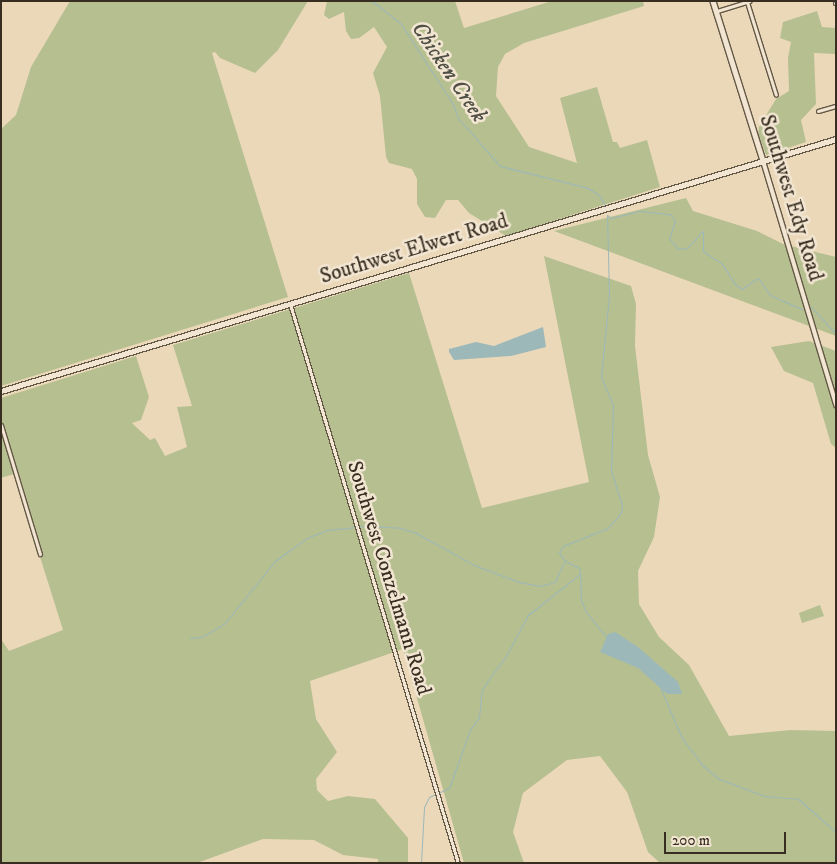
<!DOCTYPE html>
<html>
<head>
<meta charset="utf-8">
<style>
	body { margin:0 }
	#map { position:relative; width:837px; height:864px; overflow:hidden; background:#ebd8b9; font-family:"IM FELL DW Pica",serif }
	div>[style] { position:absolute }
	[style*='--x'] { left:calc(var(--x)*1px); top:calc(var(--y)*1px); width:calc(var(--w)*1px); rotate:calc(var(--a)*1deg) }
	.green>* { inset:0; background:#b6bf90 }
	.water>* { inset:0; background:#9cb8b9 }
	.stream>* { height:1px; margin:-0.5px; padding:0 0.5px; transform-origin:0.5px; border-radius:0.5px; background:#9cb8b9 }
	.roads { filter:drop-shadow(1px 0 #645846) drop-shadow(-1px 0 #645846) drop-shadow(0 1px #645846) drop-shadow(0 -1px #645846) }
	.minor>* { height:3px; margin:-1.5px; padding:0 1.5px; transform-origin:1.5px; border-radius:1.5px; background:#f2e6d2 }
	.tertiary>* { height:4px; margin:-2px; padding:0 2px; transform-origin:2px; border-radius:2px; background:#f2e6d2 }
	.secondary>* { height:4.5px; margin:-2.25px; padding:0 2.25px; transform-origin:2.25px; border-radius:2.25px; background:#f2e6d2 }
	span { translate:-50% -50%; white-space:nowrap; text-align:center; line-height:1.15; -webkit-text-stroke:5px #f2e6d2; paint-order:stroke }
	.street-label { font-size:21px; color:#372d20 }
	.water-label { font-size:22px; color:#505046; font-style:italic }
	.frame { position:absolute; inset:0; border:2px solid #372d20; pointer-events:none }
	.scale { position:absolute; left:664px; top:832px; width:122px; height:22px; box-sizing:border-box; border:2px solid #372d20; border-top:0; padding-left:6px; font-size:15px; line-height:18px; white-space:nowrap; color:#372d20; -webkit-text-stroke:4px #f2e6d2; paint-order:stroke }
</style>
</head>
<body>
<div id="map">
	<div class="green">
		<div style="clip-path:polygon(70px 1px,308px 1px,278px 50px,255px 73px,220px 58px,215px 52px,212px 53px,288px 297px,1px 386px,1px 129px,16px 115px,31px 67px)"></div>
		<div style="clip-path:polygon(327px 1px,455px 1px,464px 28px,552px 1px,643px 1px,644px 6px,524px 43px,505px 54px,498px 67px,496px 96px,529px 147px,577px 163px,560px 98px,597px 87px,613px 142px,617px 142px,620px 148px,647px 140px,660px 187px,506px 236px,469px 213px,458px 200px,446px 200px,435px 218px,425px 217px,417px 204px,417px 179px,412px 169px,389px 163px,386px 157px,380px 96px,373px 73px,387px 47px,374px 27px,359px 38px,351px 39px,346px 31px,344px 12px,329px 19px,324px 15px)"></div>
		<div style="clip-path:polygon(817px 11px,822px 27px,836px 28px,836px 54px,814px 53px,816px 104px,801px 120px,806px 142px,766px 155px,758px 133px,759px 127px,776px 99px,789px 91px,788px 58px,791px 42px,780px 38px,783px 22px)"></div>
		<div style="clip-path:polygon(686px 198px,693px 211px,757px 231px,783px 244px,836px 257px,836px 336px,554px 231px)"></div>
		<div style="clip-path:polygon(544px 256px,631px 286px,636px 304px,635px 346px,648px 455px,660px 497px,654px 537px,638px 571px,639px 604px,659px 637px,689px 665px,729px 736px,791px 730px,836px 731px,836px 863px,660px 863px,648px 852px,627px 792px,600px 756px,567px 760px,523px 793px,513px 832px,524px 863px,464px 863px,403px 649px,310px 681px,316px 719px,337px 752px,316px 779px,317px 790px,328px 801px,348px 796px,375px 799px,408px 838px,408px 863px,378px 863px,378px 859px,343px 855px,314px 840px,263px 839px,197px 863px,1px 863px,1px 639px,9px 651px,63px 630px,14px 474px,1px 478px,1px 398px,136px 356px,149px 397px,141px 420px,132px 423px,150px 440px,155px 438px,165px 456px,187px 447px,177px 407px,192px 406px,173px 345px,409px 273px,482px 508px,589px 482px)"></div>
		<div style="clip-path:polygon(809px 341px,836px 351px,836px 448px,831px 444px,813px 383px,784px 371px,771px 347px)"></div>
		<div style="clip-path:polygon(820px 605px,824px 616px,802px 623px,799px 613px)"></div>
	</div>
	<div class="water">
		<div style="clip-path:polygon(543px 327px,546px 347px,511px 356px,454px 360px,449px 352px,449px 349px,476px 342px,494px 346px)"></div>
		<div style="clip-path:polygon(615px 632px,638px 647px,678px 682px,682px 694px,667px 694px,638px 668px,600px 652px,608px 634px)"></div>
	</div>
	<div class="stream">
		<div style="--x:372;--y:1;--w:37;--a:38"></div>
		<div style="--x:401;--y:24;--w:95;--a:57"></div>
		<div style="--x:453;--y:104;--w:15;--a:70"></div>
		<div style="--x:458;--y:118;--w:64;--a:48.8"></div>
		<div style="--x:500;--y:166;--w:91;--a:14"></div>
		<div style="--x:588;--y:188;--w:14;--a:34"></div>
		<div style="--x:600;--y:196;--w:11;--a:63"></div>
		<div style="--x:811;--y:307;--w:37;--a:47"></div>
		<div style="--x:580;--y:573;--w:5;--a:-101"></div>
		<div style="--x:579;--y:568;--w:16;--a:-153"></div>
		<div style="--x:565;--y:561;--w:11;--a:-124"></div>
		<div style="--x:559;--y:552;--w:7;--a:-56"></div>
		<div style="--x:563;--y:546;--w:48;--a:-21.8"></div>
		<div style="--x:608;--y:528;--w:20;--a:-49"></div>
		<div style="--x:621;--y:513;--w:8;--a:-83"></div>
		<div style="--x:622;--y:505;--w:35;--a:-108"></div>
		<div style="--x:611;--y:472;--w:67;--a:-88.3"></div>
		<div style="--x:613;--y:405;--w:30;--a:-113"></div>
		<div style="--x:601;--y:377;--w:82;--a:-84.4"></div>
		<div style="--x:609;--y:295;--w:80;--a:-91.4"></div>
		<div style="--x:607;--y:215;--w:5;--a:37"></div>
		<div style="--x:611;--y:218;--w:30;--a:-14"></div>
		<div style="--x:640;--y:211;--w:30;--a:6"></div>
		<div style="--x:670;--y:214;--w:9;--a:54"></div>
		<div style="--x:675;--y:221;--w:18;--a:109"></div>
		<div style="--x:669;--y:238;--w:14;--a:51"></div>
		<div style="--x:678;--y:249;--w:9;--a:-6"></div>
		<div style="--x:687;--y:248;--w:23;--a:-47"></div>
		<div style="--x:703;--y:231;--w:20;--a:90"></div>
		<div style="--x:703;--y:251;--w:23;--a:34"></div>
		<div style="--x:722;--y:264;--w:24;--a:57"></div>
		<div style="--x:735;--y:284;--w:9;--a:36"></div>
		<div style="--x:742;--y:289;--w:19;--a:-35"></div>
		<div style="--x:758;--y:278;--w:21;--a:55"></div>
		<div style="--x:770;--y:295;--w:35;--a:24"></div>
		<div style="--x:580;--y:573;--w:27;--a:88"></div>
		<div style="--x:581;--y:600;--w:13;--a:67"></div>
		<div style="--x:586;--y:612;--w:33;--a:51"></div>
		<div style="--x:190;--y:638;--w:12;--a:-5"></div>
		<div style="--x:202;--y:637;--w:27;--a:-31"></div>
		<div style="--x:225;--y:623;--w:80;--a:-51.1"></div>
		<div style="--x:275;--y:561;--w:39;--a:-36"></div>
		<div style="--x:307;--y:538;--w:22;--a:-22"></div>
		<div style="--x:327;--y:530;--w:39;--a:-6"></div>
		<div style="--x:366;--y:526;--w:34;--a:3"></div>
		<div style="--x:400;--y:528;--w:17;--a:17"></div>
		<div style="--x:416;--y:533;--w:66;--a:28.9"></div>
		<div style="--x:474;--y:565;--w:48;--a:20.7"></div>
		<div style="--x:519;--y:582;--w:21;--a:11"></div>
		<div style="--x:540;--y:586;--w:16;--a:-15"></div>
		<div style="--x:555;--y:582;--w:22;--a:-66"></div>
		<div style="--x:660;--y:687;--w:56;--a:66.7"></div>
		<div style="--x:682;--y:738;--w:34;--a:53"></div>
		<div style="--x:702;--y:765;--w:22;--a:39"></div>
		<div style="--x:719;--y:779;--w:49;--a:20.3"></div>
		<div style="--x:765;--y:796;--w:33;--a:5"></div>
		<div style="--x:798;--y:799;--w:50;--a:41"></div>
		<div style="--x:421;--y:863;--w:56;--a:-86.9"></div>
		<div style="--x:424;--y:807;--w:11;--a:-63"></div>
		<div style="--x:429;--y:797;--w:22;--a:-24"></div>
		<div style="--x:449;--y:788;--w:62;--a:-70.1"></div>
		<div style="--x:470;--y:730;--w:16;--a:-55"></div>
		<div style="--x:479;--y:717;--w:27;--a:-84"></div>
		<div style="--x:482;--y:690;--w:12;--a:-59"></div>
		<div style="--x:488;--y:680;--w:30;--a:-53"></div>
		<div style="--x:506;--y:656;--w:47;--a:-61.8"></div>
		<div style="--x:528;--y:615;--w:66;--a:-38.3"></div>
	</div>
	<div class="roads">
		<div class="minor">
			<div style="--x:747;--y:2;--w:97;--a:72.7"></div>
			<div style="--x:835;--y:3;--w:1;--a:0"></div>
			<div style="--x:717;--y:11;--w:34;--a:-17"></div>
			<div style="--x:818;--y:111;--w:19;--a:-16"></div>
			<div style="--x:290;--y:304;--w:584;--a:73.27"></div>
			<div style="--x:1;--y:425;--w:135;--a:73.2"></div>
		</div>
		<div class="tertiary">
			<div style="--x:763;--y:161;--w:255;--a:73.3"></div>
		</div>
		<div class="secondary">
			<div style="--x:713;--y:1;--w:168;--a:72.6"></div>
			<div style="--x:1;--y:391;--w:872;--a:-16.79"></div>
		</div>
	</div>
	<div class="street-label">
		<span style="left:791px;top:198px;rotate:73deg">Southwest Edy Road</span>
		<span style="left:414px;top:249px;rotate:-17deg">Southwest Elwert Road</span>
		<span style="left:389px;top:578px;rotate:73deg">Southwest Conzelmann Road</span>
	</div>
	<div class="water-label">
		<span style="left:449px;top:72px;rotate:56deg">Chicken Creek</span>
	</div>
	<div class="frame"></div>
	<div class="scale">200 m</div>
</div>
</body>
</html>
